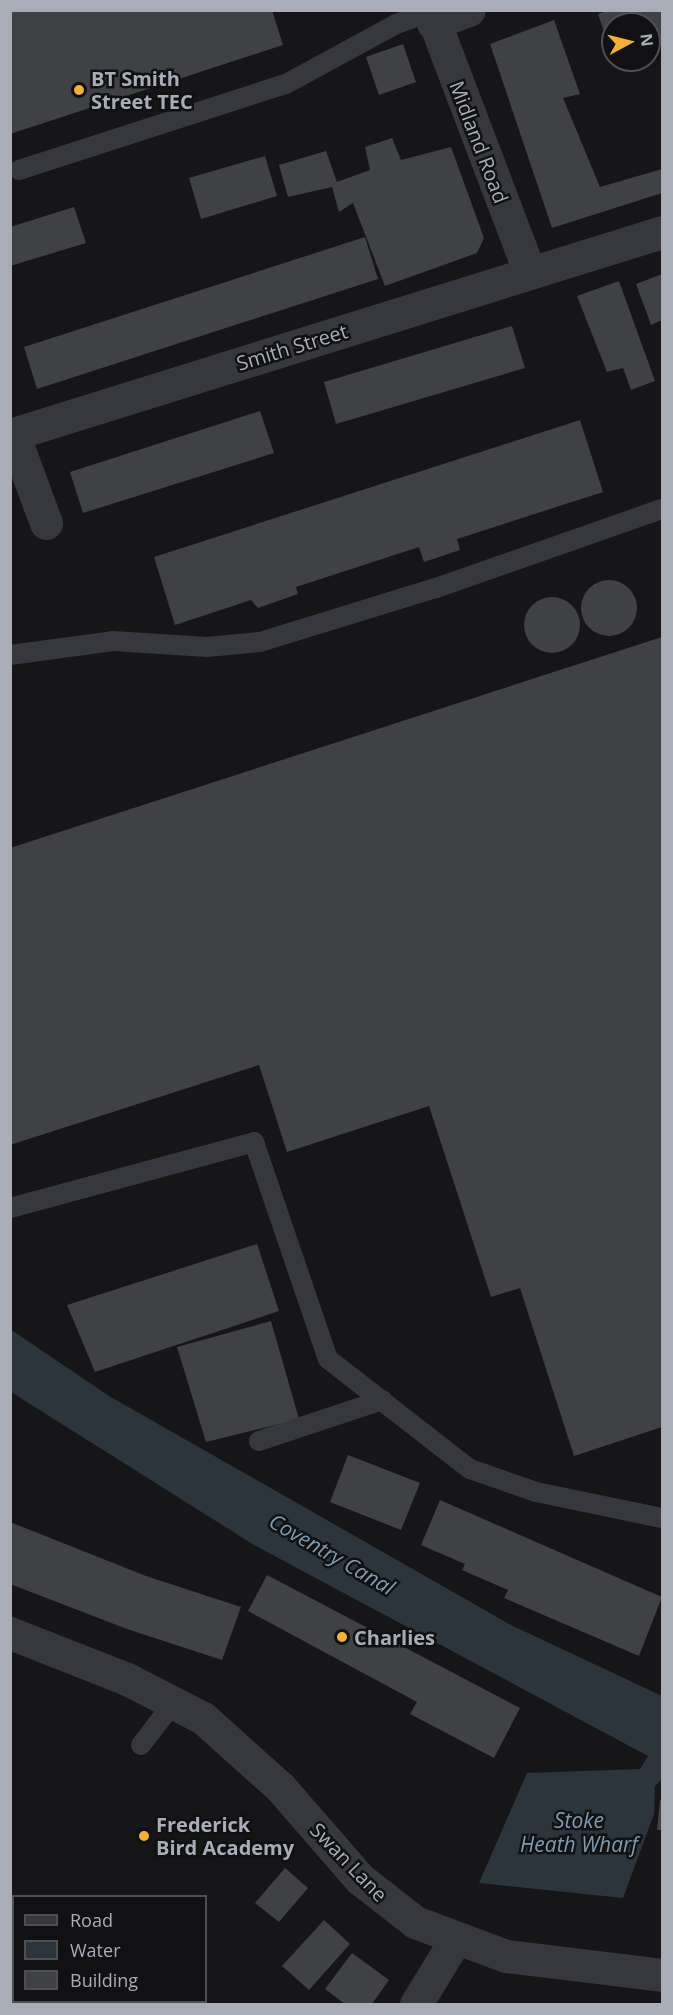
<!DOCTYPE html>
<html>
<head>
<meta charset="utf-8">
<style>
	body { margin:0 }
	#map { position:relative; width:673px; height:2015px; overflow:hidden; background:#161618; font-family:"Open Sans",sans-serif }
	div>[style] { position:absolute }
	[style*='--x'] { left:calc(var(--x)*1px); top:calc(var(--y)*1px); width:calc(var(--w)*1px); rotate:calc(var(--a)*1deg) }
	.water>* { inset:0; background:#2c353c }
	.building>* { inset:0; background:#404145 }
	.round { border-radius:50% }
	.service>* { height:20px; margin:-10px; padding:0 10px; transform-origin:10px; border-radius:10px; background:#37383d }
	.minor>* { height:33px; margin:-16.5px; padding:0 16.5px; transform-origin:16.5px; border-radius:16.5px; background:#37383d }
	.tertiary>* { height:33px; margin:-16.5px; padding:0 16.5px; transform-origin:16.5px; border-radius:16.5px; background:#37383d }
	.dots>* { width:16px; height:16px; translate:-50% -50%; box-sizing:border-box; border:3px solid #111113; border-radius:50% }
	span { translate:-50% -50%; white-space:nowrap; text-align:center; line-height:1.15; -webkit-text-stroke:5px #111113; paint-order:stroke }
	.poi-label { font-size:20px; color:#a8adb8; font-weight:700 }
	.left { translate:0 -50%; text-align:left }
	.street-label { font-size:20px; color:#a8adb8 }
	.water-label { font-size:21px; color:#7f9bb3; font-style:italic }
	.frame { position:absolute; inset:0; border:12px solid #a8adb8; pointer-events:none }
	.legend { position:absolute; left:12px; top:1895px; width:195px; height:108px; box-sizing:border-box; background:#111113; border:2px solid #4d4f55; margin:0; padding:8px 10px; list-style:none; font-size:18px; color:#a8adb8 }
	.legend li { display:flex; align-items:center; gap:12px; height:30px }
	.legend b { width:30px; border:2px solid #4d4f55 }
	.north { position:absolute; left:601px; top:12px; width:60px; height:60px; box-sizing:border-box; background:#111113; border:2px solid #4d4f55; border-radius:50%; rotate:83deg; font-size:16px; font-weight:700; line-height:24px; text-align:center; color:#a8adb8 }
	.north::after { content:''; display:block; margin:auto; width:21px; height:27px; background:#f2b134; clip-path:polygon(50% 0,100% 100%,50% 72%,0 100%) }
</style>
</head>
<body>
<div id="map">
	<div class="water">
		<div style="clip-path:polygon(10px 1329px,109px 1396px,511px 1625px,662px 1696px,662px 1779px,655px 1786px,654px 1814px,623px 1898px,479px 1883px,527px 1773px,640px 1769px,648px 1756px,254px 1545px,11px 1392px)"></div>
	</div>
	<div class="building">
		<div style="clip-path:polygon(10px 10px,272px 10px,283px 45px,10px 134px)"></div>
		<div style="clip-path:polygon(609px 10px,662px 10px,662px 40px,649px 44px,649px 24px,613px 24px,613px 58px,598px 14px)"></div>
		<div style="clip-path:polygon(554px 20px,580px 94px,563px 98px,600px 187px,662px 169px,662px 193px,552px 228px,490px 44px)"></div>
		<div style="clip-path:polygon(403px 44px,416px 82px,379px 95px,366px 57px)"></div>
		<div style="clip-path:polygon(392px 138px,401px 160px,451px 147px,484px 238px,477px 253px,385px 286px,353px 203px,339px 212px,332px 187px,288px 197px,279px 165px,326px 151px,337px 182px,370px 170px,365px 147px)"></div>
		<div style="clip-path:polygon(265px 156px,277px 196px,201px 219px,189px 178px)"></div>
		<div style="clip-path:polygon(74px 207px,86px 243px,10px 266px,10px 227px)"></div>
		<div style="clip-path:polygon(365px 237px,378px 279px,37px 389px,24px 347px)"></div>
		<div style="clip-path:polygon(662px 274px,662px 320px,651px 325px,636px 284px)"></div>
		<div style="clip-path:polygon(619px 281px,655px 381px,631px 390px,623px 368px,607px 372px,577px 296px)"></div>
		<div style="clip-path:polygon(512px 326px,525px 368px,336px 424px,324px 382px)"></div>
		<div style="clip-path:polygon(260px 411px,274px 453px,83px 513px,70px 472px)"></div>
		<div style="clip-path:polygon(580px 420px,603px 492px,457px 539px,460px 550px,424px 562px,419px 547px,296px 587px,298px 594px,258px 608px,251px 600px,175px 625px,154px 557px)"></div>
		<div class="round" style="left:581px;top:580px;width:56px;height:56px"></div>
		<div class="round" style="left:524px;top:597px;width:56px;height:56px"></div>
		<div style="clip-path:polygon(662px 637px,662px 1427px,574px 1456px,520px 1288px,491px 1297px,429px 1106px,287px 1152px,259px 1065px,10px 1145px,10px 848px)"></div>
		<div style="clip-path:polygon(257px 1244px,279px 1311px,95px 1372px,67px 1305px)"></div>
		<div style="clip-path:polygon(271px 1321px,299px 1419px,206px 1442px,177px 1347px)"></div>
		<div style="clip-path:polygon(348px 1455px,420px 1483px,401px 1530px,330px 1502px)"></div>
		<div style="clip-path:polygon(440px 1500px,662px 1597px,639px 1656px,504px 1598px,508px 1590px,462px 1570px,465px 1564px,421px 1545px)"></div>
		<div style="clip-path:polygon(10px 1522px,146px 1576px,241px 1607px,222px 1660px,127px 1629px,10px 1584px)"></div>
		<div style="clip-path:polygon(267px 1575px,520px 1708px,494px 1758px,410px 1714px,417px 1702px,248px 1611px)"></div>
		<div style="clip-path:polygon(660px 1800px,662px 1800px,662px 1830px,657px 1830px)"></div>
		<div style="clip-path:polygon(285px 1868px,308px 1888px,279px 1922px,255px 1903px)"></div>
		<div style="clip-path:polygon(324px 1920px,350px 1944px,309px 1990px,282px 1966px)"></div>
		<div style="clip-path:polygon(352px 1953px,389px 1980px,372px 2004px,345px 2004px,325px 1989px)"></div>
		<div style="clip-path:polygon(10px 1990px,14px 2002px,97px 2002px,10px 2004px)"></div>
	</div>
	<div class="service">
		<div style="--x:19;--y:170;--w:281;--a:-17.9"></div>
		<div style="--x:286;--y:84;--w:125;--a:-28.6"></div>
		<div style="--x:396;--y:24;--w:36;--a:-19"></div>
		<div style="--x:10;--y:655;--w:104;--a:-7.7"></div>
		<div style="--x:113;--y:641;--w:94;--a:3.7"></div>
		<div style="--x:207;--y:647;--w:53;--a:-5.4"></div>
		<div style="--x:260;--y:642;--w:184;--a:-17.1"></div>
		<div style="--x:436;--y:588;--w:239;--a:-19.3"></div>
		<div style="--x:10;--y:1208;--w:253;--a:-15.1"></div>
		<div style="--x:254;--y:1142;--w:229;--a:71.2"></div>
		<div style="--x:328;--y:1359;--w:180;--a:37.8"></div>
		<div style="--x:470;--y:1469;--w:70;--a:19.2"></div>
		<div style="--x:536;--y:1492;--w:129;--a:11.7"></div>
		<div style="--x:259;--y:1441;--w:130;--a:-18.4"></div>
		<div style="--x:141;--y:1745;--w:54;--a:-52.5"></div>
	</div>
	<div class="minor">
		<div style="--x:430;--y:10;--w:281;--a:69.2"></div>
		<div style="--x:433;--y:23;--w:38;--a:-20"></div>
		<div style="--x:46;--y:523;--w:95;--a:-110.3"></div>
		<div style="--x:13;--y:434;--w:680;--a:-17.29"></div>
		<div style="--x:416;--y:2004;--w:75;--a:-58.6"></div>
	</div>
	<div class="tertiary">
		<div style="--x:10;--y:1633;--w:126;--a:21.5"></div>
		<div style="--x:127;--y:1679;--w:85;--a:27.2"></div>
		<div style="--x:203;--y:1718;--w:103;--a:41.9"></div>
		<div style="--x:280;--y:1787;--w:122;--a:49"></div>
		<div style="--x:360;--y:1879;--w:70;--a:38"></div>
		<div style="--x:415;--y:1922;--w:97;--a:20.5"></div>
		<div style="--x:506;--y:1956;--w:157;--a:6.9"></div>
	</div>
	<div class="dots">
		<div style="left:79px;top:90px;background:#f2b134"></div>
		<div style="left:342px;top:1637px;background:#f2b134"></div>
		<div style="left:144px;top:1836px;background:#f2b134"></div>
	</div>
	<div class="poi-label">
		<span class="left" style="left:91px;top:90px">BT Smith<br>Street TEC</span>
		<span class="left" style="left:354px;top:1637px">Charlies</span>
		<span class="left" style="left:156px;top:1836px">Frederick<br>Bird Academy</span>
	</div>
	<div class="street-label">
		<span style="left:479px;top:142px;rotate:69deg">Midland Road</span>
		<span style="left:292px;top:347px;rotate:-17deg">Smith Street</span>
		<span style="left:349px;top:1862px;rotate:46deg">Swan Lane</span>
	</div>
	<div class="water-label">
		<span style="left:332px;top:1554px;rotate:30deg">Coventry Canal</span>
		<span style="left:579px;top:1832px">Stoke<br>Heath Wharf</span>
	</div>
	<div class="frame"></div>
	<ul class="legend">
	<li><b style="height:8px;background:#37383d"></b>Road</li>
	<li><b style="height:16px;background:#2c353c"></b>Water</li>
	<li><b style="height:16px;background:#404145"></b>Building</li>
	</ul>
	<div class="north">N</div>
</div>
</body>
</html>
